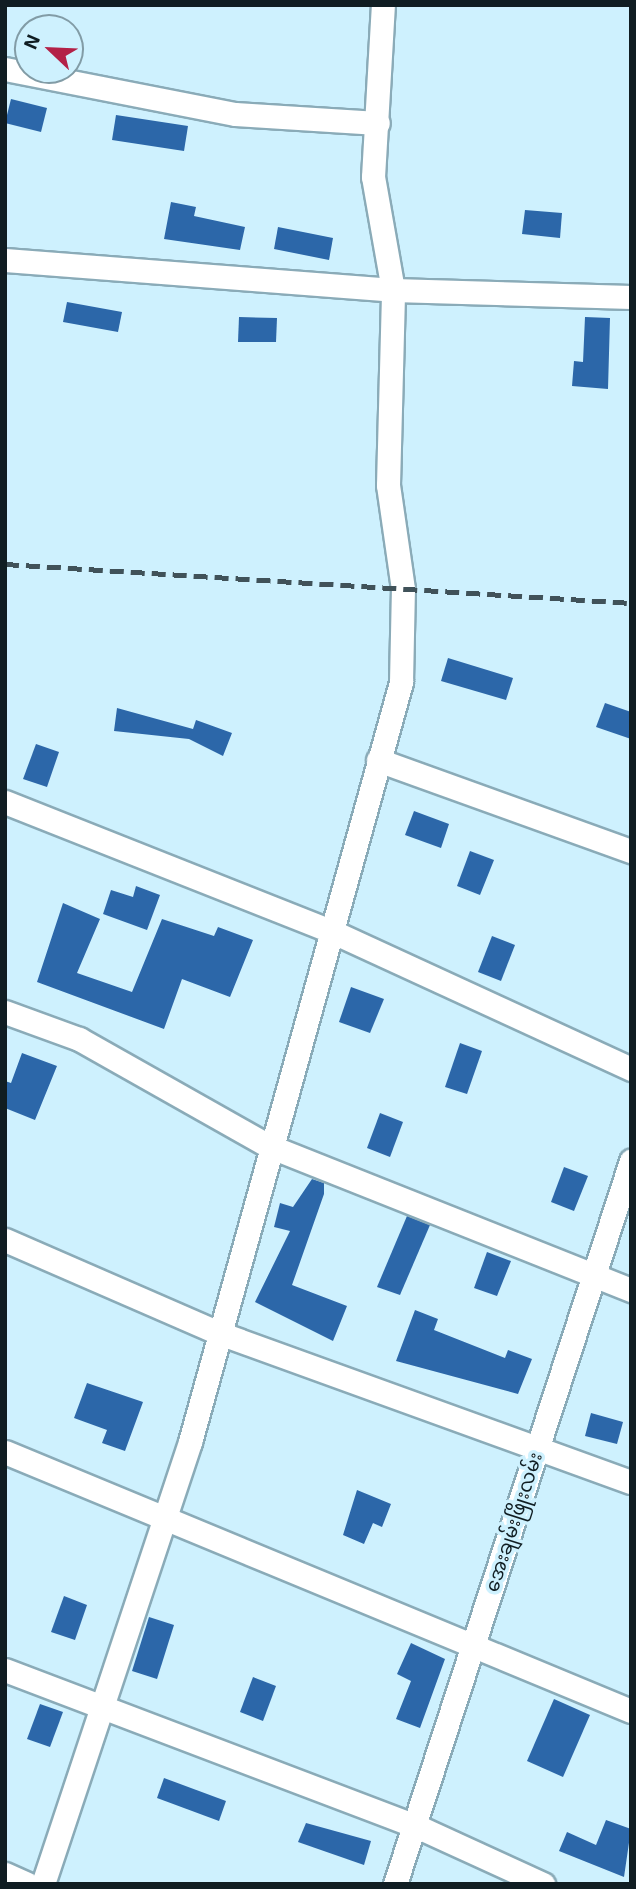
<!DOCTYPE html>
<html>
<head>
<meta charset="utf-8">
<style>
	body { margin:0 }
	#map { position:relative; width:636px; height:1889px; overflow:hidden; background:#cef1fe; font-family:"Exo 2","Noto Sans Myanmar",sans-serif }
	div>[style] { position:absolute }
	[style*='--x'] { left:calc(var(--x)*1px); top:calc(var(--y)*1px); width:calc(var(--w)*1px); rotate:calc(var(--a)*1deg) }
	.building>* { inset:0; background:#2c67a9 }
	.roads { filter:drop-shadow(2px 0 #8aabb8) drop-shadow(-2px 0 #8aabb8) drop-shadow(0 2px #8aabb8) drop-shadow(0 -2px #8aabb8) }
	.minor>* { height:23px; margin:-11.5px; padding:0 11.5px; transform-origin:11.5px; border-radius:11.5px; background:#fff }
	.rail>* { height:5px; margin-top:-2.5px; transform-origin:0; background:repeating-linear-gradient(90deg,#405259 0 14px,transparent 0 21px) }
	span { translate:-50% -50%; white-space:nowrap; text-align:center; line-height:1.15; -webkit-text-stroke:7px #cef1fe; paint-order:stroke }
	.street-label { font-size:19px; color:#101d22 }
	.frame { position:absolute; inset:0; border:7px solid #101d22; pointer-events:none }
	.north { position:absolute; left:14px; top:14px; width:70px; height:70px; box-sizing:border-box; background:#cef1fe; border:2px solid #829ca6; border-radius:50%; rotate:293deg; font-size:19px; font-weight:700; line-height:28px; text-align:center; color:#101d22 }
	.north::after { content:''; display:block; margin:auto; width:24px; height:32px; background:#b32147; clip-path:polygon(50% 0,100% 100%,50% 72%,0 100%) }
</style>
</head>
<body>
<div id="map">
	<div class="building">
		<div style="clip-path:polygon(11px 99px,47px 108px,41px 132px,5px 123px)"></div>
		<div style="clip-path:polygon(116px 115px,188px 126px,184px 151px,112px 140px)"></div>
		<div style="clip-path:polygon(171px 202px,196px 207px,194px 216px,245px 227px,240px 250px,164px 239px)"></div>
		<div style="clip-path:polygon(525px 210px,562px 213px,560px 238px,522px 234px)"></div>
		<div style="clip-path:polygon(278px 227px,333px 238px,329px 260px,274px 249px)"></div>
		<div style="clip-path:polygon(67px 302px,122px 312px,118px 332px,63px 322px)"></div>
		<div style="clip-path:polygon(239px 317px,277px 318px,276px 342px,238px 342px)"></div>
		<div style="clip-path:polygon(585px 317px,610px 318px,608px 389px,572px 386px,574px 361px,583px 362px)"></div>
		<div style="clip-path:polygon(448px 658px,513px 678px,506px 700px,441px 681px)"></div>
		<div style="clip-path:polygon(605px 703px,631px 712px,631px 739px,596px 727px)"></div>
		<div style="clip-path:polygon(117px 708px,193px 729px,196px 720px,232px 733px,223px 756px,189px 739px,114px 731px)"></div>
		<div style="clip-path:polygon(36px 744px,59px 752px,47px 787px,23px 779px)"></div>
		<div style="clip-path:polygon(414px 811px,449px 824px,441px 848px,405px 835px)"></div>
		<div style="clip-path:polygon(470px 851px,494px 860px,480px 895px,457px 886px)"></div>
		<div style="clip-path:polygon(136px 886px,160px 895px,147px 930px,103px 914px,111px 890px,133px 897px)"></div>
		<div style="clip-path:polygon(63px 903px,100px 919px,77px 973px,132px 992px,162px 919px,214px 936px,218px 927px,253px 940px,230px 997px,182px 979px,164px 1029px,37px 982px)"></div>
		<div style="clip-path:polygon(492px 936px,515px 945px,501px 981px,478px 972px)"></div>
		<div style="clip-path:polygon(351px 987px,384px 999px,370px 1033px,339px 1022px)"></div>
		<div style="clip-path:polygon(460px 1043px,482px 1051px,467px 1094px,445px 1087px)"></div>
		<div style="clip-path:polygon(22px 1053px,57px 1066px,35px 1120px,5px 1108px,5px 1081px,11px 1083px)"></div>
		<div style="clip-path:polygon(380px 1113px,403px 1122px,390px 1157px,367px 1148px)"></div>
		<div style="clip-path:polygon(564px 1167px,588px 1176px,574px 1211px,551px 1202px)"></div>
		<div style="clip-path:polygon(312px 1179px,324px 1183px,324px 1194px,292px 1285px,347px 1306px,333px 1341px,255px 1302px,290px 1231px,274px 1227px,280px 1203px,293px 1207px)"></div>
		<div style="clip-path:polygon(407px 1216px,430px 1225px,400px 1295px,377px 1287px)"></div>
		<div style="clip-path:polygon(487px 1252px,511px 1261px,497px 1296px,474px 1288px)"></div>
		<div style="clip-path:polygon(415px 1310px,438px 1319px,434px 1330px,505px 1358px,508px 1350px,532px 1359px,518px 1394px,396px 1361px)"></div>
		<div style="clip-path:polygon(87px 1383px,143px 1402px,125px 1451px,102px 1443px,107px 1430px,74px 1418px)"></div>
		<div style="clip-path:polygon(591px 1413px,623px 1422px,617px 1444px,585px 1436px)"></div>
		<div style="clip-path:polygon(357px 1490px,391px 1504px,382px 1527px,373px 1523px,364px 1544px,343px 1535px)"></div>
		<div style="clip-path:polygon(64px 1596px,87px 1605px,75px 1640px,51px 1632px)"></div>
		<div style="clip-path:polygon(149px 1617px,174px 1625px,157px 1679px,132px 1671px)"></div>
		<div style="clip-path:polygon(411px 1643px,445px 1659px,420px 1728px,396px 1719px,411px 1681px,397px 1674px)"></div>
		<div style="clip-path:polygon(253px 1677px,276px 1686px,263px 1721px,240px 1712px)"></div>
		<div style="clip-path:polygon(554px 1699px,590px 1715px,563px 1777px,527px 1761px)"></div>
		<div style="clip-path:polygon(40px 1704px,63px 1712px,50px 1747px,27px 1739px)"></div>
		<div style="clip-path:polygon(164px 1778px,226px 1801px,219px 1821px,157px 1798px)"></div>
		<div style="clip-path:polygon(606px 1820px,631px 1829px,624px 1877px,559px 1851px,567px 1832px,596px 1845px)"></div>
		<div style="clip-path:polygon(306px 1823px,371px 1841px,364px 1865px,298px 1842px)"></div>
	</div>
	<div class="roads">
		<div class="minor">
			<div style="--x:5;--y:69;--w:234;--a:11.1"></div>
			<div style="--x:235;--y:114;--w:143;--a:3.6"></div>
			<div style="--x:5;--y:260;--w:389;--a:4.4"></div>
			<div style="--x:393;--y:290;--w:238;--a:1.7"></div>
			<div style="--x:378;--y:760;--w:269;--a:19.8"></div>
			<div style="--x:5;--y:802;--w:348;--a:21.6"></div>
			<div style="--x:329;--y:930;--w:332;--a:24.7"></div>
			<div style="--x:5;--y:1012;--w:79;--a:20"></div>
			<div style="--x:79;--y:1039;--w:218;--a:29.4"></div>
			<div style="--x:269;--y:1146;--w:390;--a:21.7"></div>
			<div style="--x:5;--y:1240;--w:233;--a:23.5"></div>
			<div style="--x:219;--y:1333;--w:438;--a:19.9"></div>
			<div style="--x:5;--y:1452;--w:677;--a:22.48"></div>
			<div style="--x:5;--y:1670;--w:437;--a:20.8"></div>
			<div style="--x:414;--y:1825;--w:142;--a:24.6"></div>
			<div style="--x:5;--y:1874;--w:24;--a:24"></div>
			<div style="--x:43;--y:1884;--w:466;--a:-71.6"></div>
			<div style="--x:190;--y:1442;--w:789;--a:-74.48"></div>
			<div style="--x:401;--y:682;--w:93;--a:-88.8"></div>
			<div style="--x:403;--y:589;--w:105;--a:-98.2"></div>
			<div style="--x:388;--y:485;--w:195;--a:-88.5"></div>
			<div style="--x:393;--y:290;--w:115;--a:-100"></div>
			<div style="--x:373;--y:177;--w:172;--a:-86.7"></div>
			<div style="--x:395;--y:1884;--w:761;--a:-71.92"></div>
		</div>
	</div>
	<div class="rail">
		<div style="--x:5;--y:564;--w:627;--a:3.56"></div>
	</div>
	<div class="street-label">
		<span style="left:513px;top:1522px;rotate:-72deg">အေးချမ်းဖြိုးလမ်း</span>
	</div>
	<div class="frame"></div>
	<div class="north">N</div>
</div>
</body>
</html>
